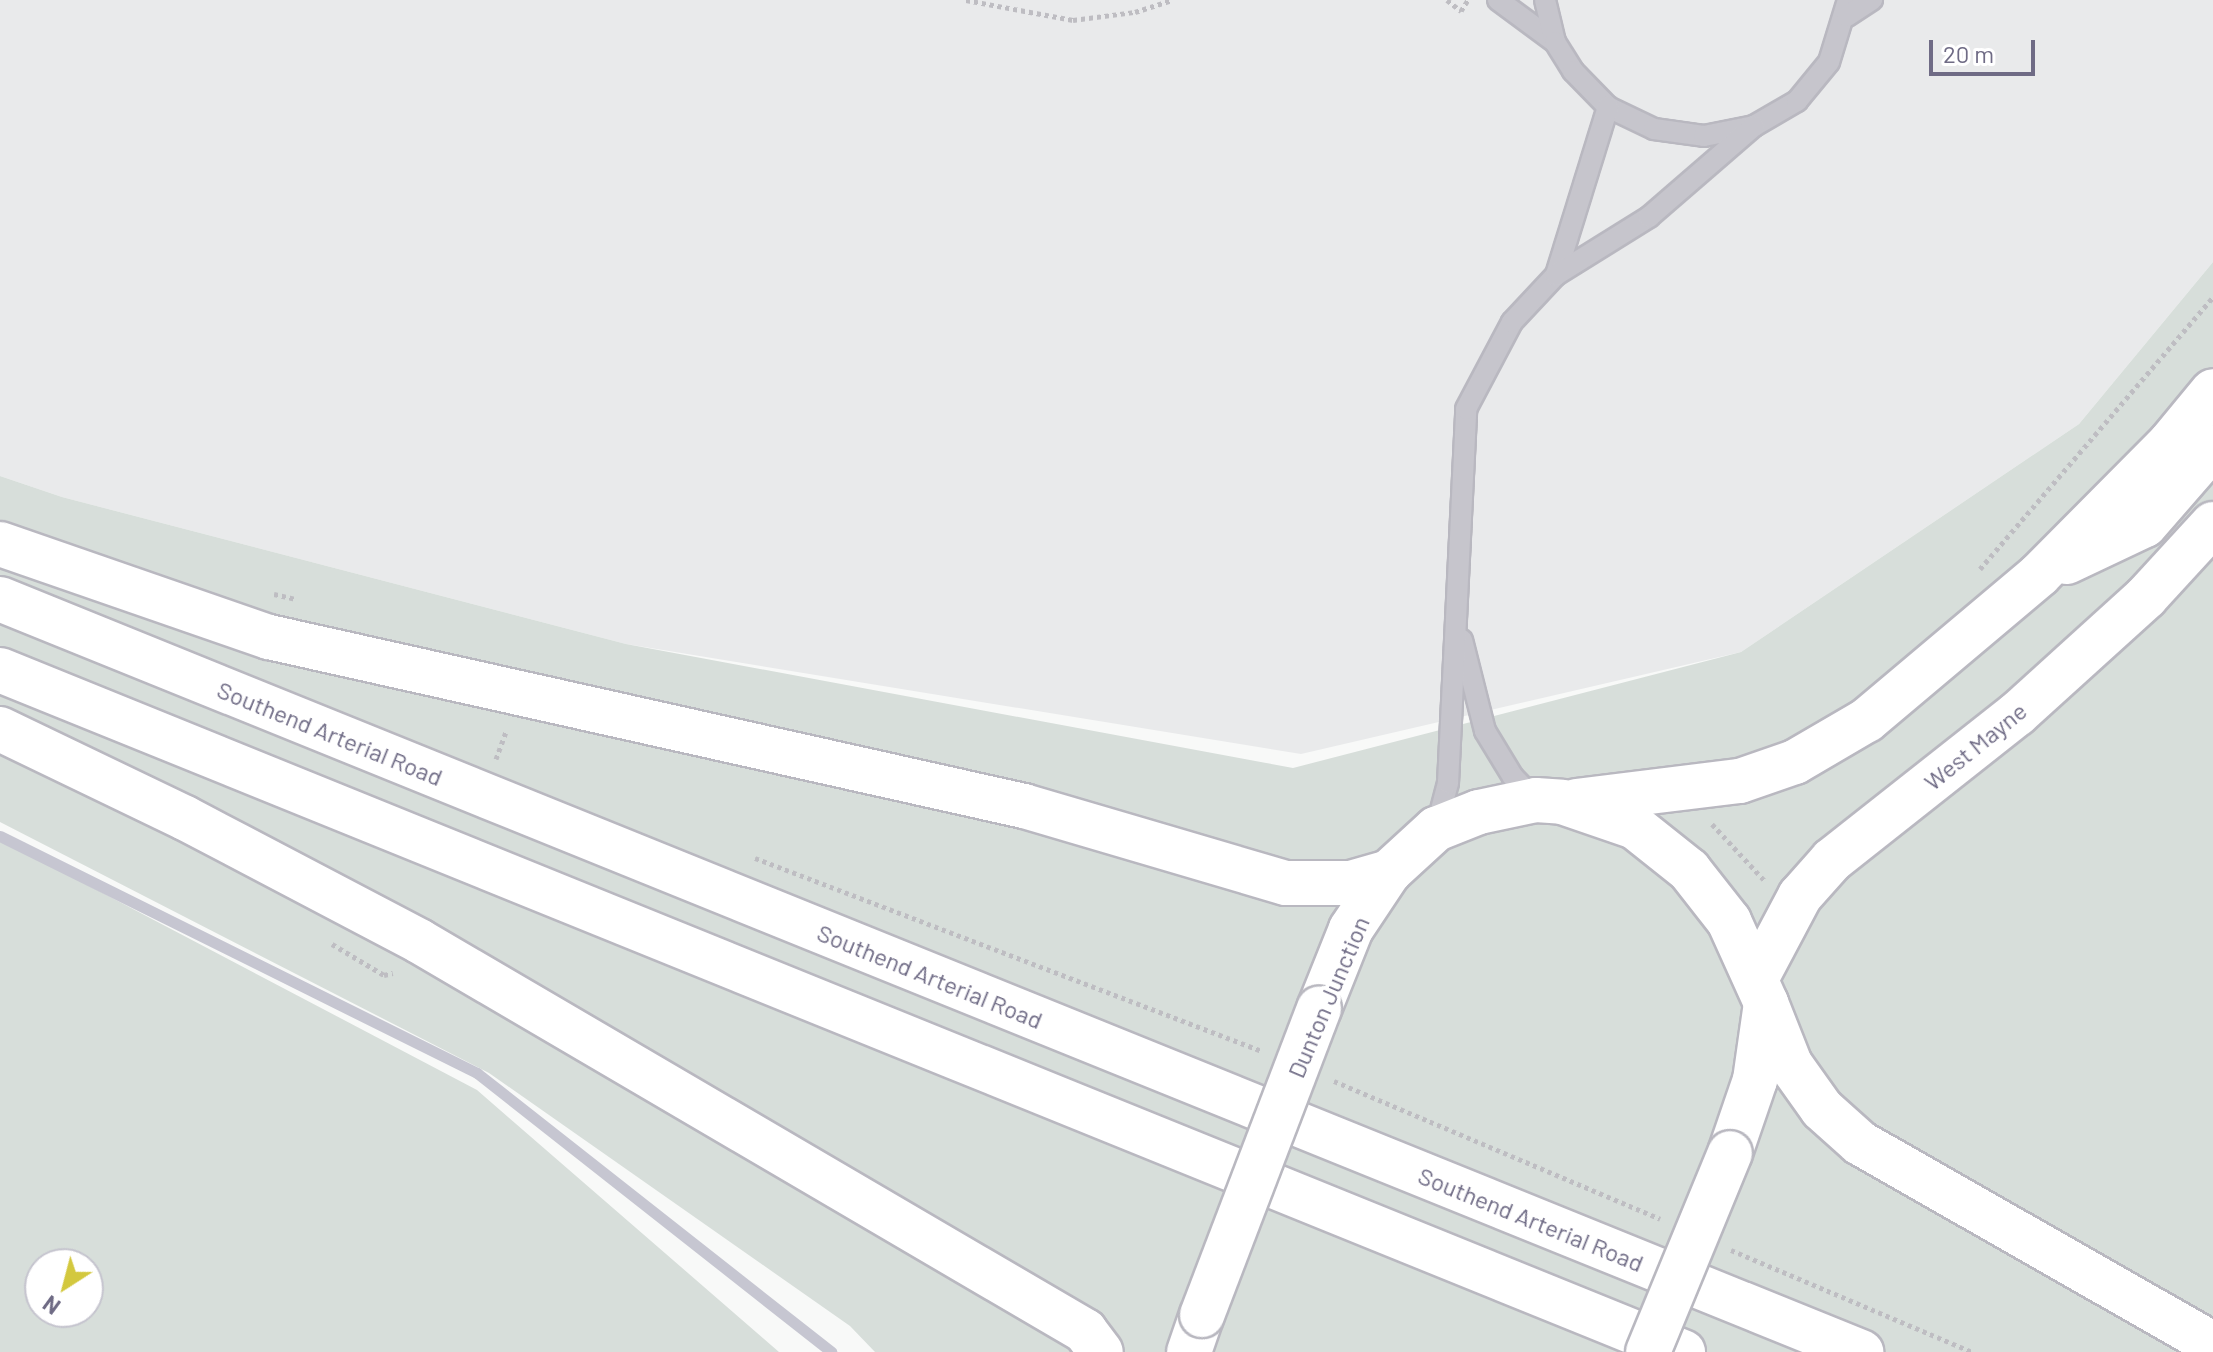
<!DOCTYPE html>
<html>
<head>
<meta charset="utf-8">
<style>
	body { margin:0 }
	#map { position:relative; width:2213px; height:1352px; overflow:hidden; background:#f8f9f8; font-family:Barlow,sans-serif }
	div>[style] { position:absolute }
	[style*='--x'] { left:calc(var(--x)*1px); top:calc(var(--y)*1px); width:calc(var(--w)*1px); rotate:calc(var(--a)*1deg) }
	.built>* { inset:0; background:#e9eaeb }
	.green>* { inset:0; background:#d7deda }
	.stream>* { height:11px; margin:-5.5px; padding:0 5.5px; transform-origin:5.5px; border-radius:5.5px; background:#c6c6d1 }
	.path>* { height:5px; margin-top:-2.5px; transform-origin:0; background:repeating-linear-gradient(90deg,#bebdc2 0 4px,transparent 0 8px) }
	.roads { filter:drop-shadow(2px 0 #b9b8c0) drop-shadow(-2px 0 #b9b8c0) drop-shadow(0 2px #b9b8c0) drop-shadow(0 -2px #b9b8c0) }
	.lane>* { height:20px; margin:-10px; padding:0 10px; transform-origin:10px; border-radius:10px; background:#c6c5cc }
	.secondary>* { height:44px; margin:-22px; padding:0 22px; transform-origin:22px; border-radius:22px; background:#fff }
	.highway>* { height:44px; margin:-22px; padding:0 22px; transform-origin:22px; border-radius:22px; background:#fff }
	.bridges { filter:drop-shadow(2px 0 #b9b8c0) drop-shadow(-2px 0 #b9b8c0) drop-shadow(0 2px #b9b8c0) drop-shadow(0 -2px #b9b8c0) }
	.secondary-bridge>* { height:44px; margin:-22px; padding:0 22px; transform-origin:22px; border-radius:22px; background:#fff }
	span { translate:-50% -50%; white-space:nowrap; text-align:center; line-height:1.15; -webkit-text-stroke:8px #fff; paint-order:stroke }
	.street-label { font-size:24px; color:#6f6b85 }
	.north { position:absolute; left:24px; top:1248px; width:80px; height:80px; box-sizing:border-box; background:#fff; border:2px solid #c5c4ce; border-radius:50%; rotate:216deg; font-size:22px; font-weight:700; line-height:32px; text-align:center; color:#6f6b85 }
	.north::after { content:''; display:block; margin:auto; width:28px; height:36px; background:#d3c83e; clip-path:polygon(50% 0,100% 100%,50% 72%,0 100%) }
	.scale { position:absolute; left:1929px; top:40px; width:106px; height:36px; box-sizing:border-box; border:4px solid #6f6b85; border-top:0; padding-left:10px; font-size:24px; line-height:28px; white-space:nowrap; color:#6f6b85; -webkit-text-stroke:6px #fff; paint-order:stroke }
</style>
</head>
<body>
<div id="map">
	<div class="built">
		<div style="clip-path:polygon(0 0,2213px 0,2213px 262px,2079px 424px,1741px 652px,1301px 754px,626px 644px,62px 497px,0 476px)"></div>
	</div>
	<div class="green">
		<div style="clip-path:polygon(2213px 262px,2213px 1352px,875px 1352px,850px 1326px,489px 1073px,0 822px,0 476px,62px 497px,626px 644px,1293px 768px,1741px 652px,2079px 424px)"></div>
		<div style="clip-path:polygon(evenodd,0 839px,477px 1090px,779px 1352px,0 1352px,0 839px,88px 1264px,88px 1312px,40px 1312px,40px 1264px,88px 1264px)"></div>
	</div>
	<div class="stream">
		<div style="--x:0;--y:836;--w:533;--a:26.42"></div>
		<div style="--x:477;--y:1073;--w:451;--a:38.2"></div>
	</div>
	<div class="path">
		<div style="--x:966;--y:0;--w:109;--a:10.6"></div>
		<div style="--x:1073;--y:20;--w:63;--a:-7.4"></div>
		<div style="--x:1135;--y:12;--w:38;--a:-18"></div>
		<div style="--x:1447;--y:0;--w:18;--a:38"></div>
		<div style="--x:1461;--y:11;--w:13;--a:-58"></div>
		<div style="--x:1980;--y:569;--w:358;--a:-49.4"></div>
		<div style="--x:274;--y:594;--w:23;--a:13"></div>
		<div style="--x:496;--y:759;--w:30;--a:-70"></div>
		<div style="--x:1712;--y:824;--w:78;--a:47.1"></div>
		<div style="--x:755;--y:858;--w:542;--a:20.84"></div>
		<div style="--x:332;--y:944;--w:61;--a:30.8"></div>
		<div style="--x:384;--y:975;--w:9;--a:-13"></div>
		<div style="--x:1334;--y:1081;--w:354;--a:22.9"></div>
		<div style="--x:1731;--y:1250;--w:262;--a:22.9"></div>
	</div>
	<div class="roads">
		<div class="lane">
			<div style="--x:1498;--y:0;--w:71;--a:36.4"></div>
			<div style="--x:1545;--y:0;--w:43;--a:76.6"></div>
			<div style="--x:1555;--y:42;--w:34;--a:58"></div>
			<div style="--x:1573;--y:71;--w:50;--a:45.8"></div>
			<div style="--x:1608;--y:107;--w:51;--a:25.6"></div>
			<div style="--x:1654;--y:129;--w:50;--a:8"></div>
			<div style="--x:1704;--y:136;--w:51;--a:-11.3"></div>
			<div style="--x:1754;--y:126;--w:50;--a:-30.2"></div>
			<div style="--x:1797;--y:101;--w:50;--a:-50.6"></div>
			<div style="--x:1829;--y:62;--w:65;--a:-73"></div>
			<div style="--x:1847;--y:16;--w:30;--a:-33"></div>
			<div style="--x:1556;--y:275;--w:176;--a:-72.8"></div>
			<div style="--x:1462;--y:640;--w:94;--a:75.8"></div>
			<div style="--x:1485;--y:731;--w:54;--a:58.7"></div>
			<div style="--x:1513;--y:777;--w:32;--a:46"></div>
			<div style="--x:1436;--y:829;--w:48;--a:-75.4"></div>
			<div style="--x:1448;--y:783;--w:374;--a:-87.2"></div>
			<div style="--x:1466;--y:409;--w:98;--a:-62.1"></div>
			<div style="--x:1512;--y:322;--w:64;--a:-46.9"></div>
			<div style="--x:1556;--y:275;--w:110;--a:-31.9"></div>
			<div style="--x:1649;--y:217;--w:139;--a:-40.9"></div>
		</div>
		<div class="secondary">
			<div style="--x:2067;--y:562;--w:86;--a:-25.4"></div>
			<div style="--x:2145;--y:525;--w:103;--a:-48.9"></div>
			<div style="--x:1576;--y:801;--w:165;--a:-7"></div>
			<div style="--x:1740;--y:781;--w:58;--a:-19.1"></div>
			<div style="--x:1795;--y:762;--w:83;--a:-30.3"></div>
			<div style="--x:1867;--y:720;--w:225;--a:-40.1"></div>
			<div style="--x:2039;--y:575;--w:186;--a:-45.2"></div>
			<div style="--x:2170;--y:443;--w:67;--a:-50.4"></div>
			<div style="--x:1756;--y:979;--w:94;--a:-62.1"></div>
			<div style="--x:1800;--y:896;--w:48;--a:-48.4"></div>
			<div style="--x:1832;--y:860;--w:236;--a:-38.3"></div>
			<div style="--x:2017;--y:714;--w:174;--a:-42.2"></div>
			<div style="--x:2146;--y:597;--w:99;--a:-47.5"></div>
			<div style="--x:1319;--y:1009;--w:86;--a:-68.2"></div>
			<div style="--x:1351;--y:929;--w:69;--a:-56.3"></div>
			<div style="--x:1389;--y:872;--w:64;--a:-42.5"></div>
			<div style="--x:1436;--y:829;--w:46;--a:-21.6"></div>
			<div style="--x:1479;--y:812;--w:58;--a:-11.9"></div>
			<div style="--x:1536;--y:800;--w:26;--a:4"></div>
			<div style="--x:1562;--y:802;--w:77;--a:18.9"></div>
			<div style="--x:1635;--y:827;--w:69;--a:38.5"></div>
			<div style="--x:1689;--y:870;--w:65;--a:51.9"></div>
			<div style="--x:1729;--y:921;--w:90;--a:65.7"></div>
			<div style="--x:1766;--y:1003;--w:78;--a:98.1"></div>
			<div style="--x:1755;--y:1080;--w:77;--a:108.9"></div>
			<div style="--x:1189;--y:1352;--w:39;--a:-71"></div>
		</div>
		<div class="highway">
			<div style="--x:0;--y:544;--w:285;--a:19.1"></div>
			<div style="--x:269;--y:637;--w:774;--a:12.62"></div>
			<div style="--x:1024;--y:806;--w:273;--a:16.4"></div>
			<div style="--x:1286;--y:883;--w:65;--a:0"></div>
			<div style="--x:1351;--y:883;--w:40;--a:-16"></div>
			<div style="--x:0;--y:599;--w:2008;--a:22.03"></div>
			<div style="--x:0;--y:670;--w:1816;--a:22.06"></div>
			<div style="--x:0;--y:729;--w:205;--a:25.7"></div>
			<div style="--x:185;--y:818;--w:264;--a:27.7"></div>
			<div style="--x:419;--y:941;--w:772;--a:30.35"></div>
			<div style="--x:1085;--y:1331;--w:26;--a:53"></div>
			<div style="--x:1766;--y:1003;--w:66;--a:68.5"></div>
			<div style="--x:1790;--y:1064;--w:55;--a:54.6"></div>
			<div style="--x:1822;--y:1109;--w:51;--a:41.8"></div>
			<div style="--x:1860;--y:1143;--w:406;--a:29.7"></div>
		</div>
	</div>
	<div class="bridges">
		<div class="secondary-bridge">
			<div style="--x:1202;--y:1315;--w:328;--a:-69.1"></div>
			<div style="--x:1648;--y:1352;--w:215;--a:-67.6"></div>
		</div>
	</div>
	<div class="street-label">
		<span style="left:330px;top:733px;rotate:22deg">Southend Arterial Road</span>
		<span style="left:1975px;top:746px;rotate:-39deg">West Mayne</span>
		<span style="left:930px;top:976px;rotate:22deg">Southend Arterial Road</span>
		<span style="left:1328px;top:997px;rotate:-67deg">Dunton Junction</span>
		<span style="left:1531px;top:1219px;rotate:22deg">Southend Arterial Road</span>
	</div>
	<div class="north">N</div>
	<div class="scale">20 m</div>
</div>
</body>
</html>
